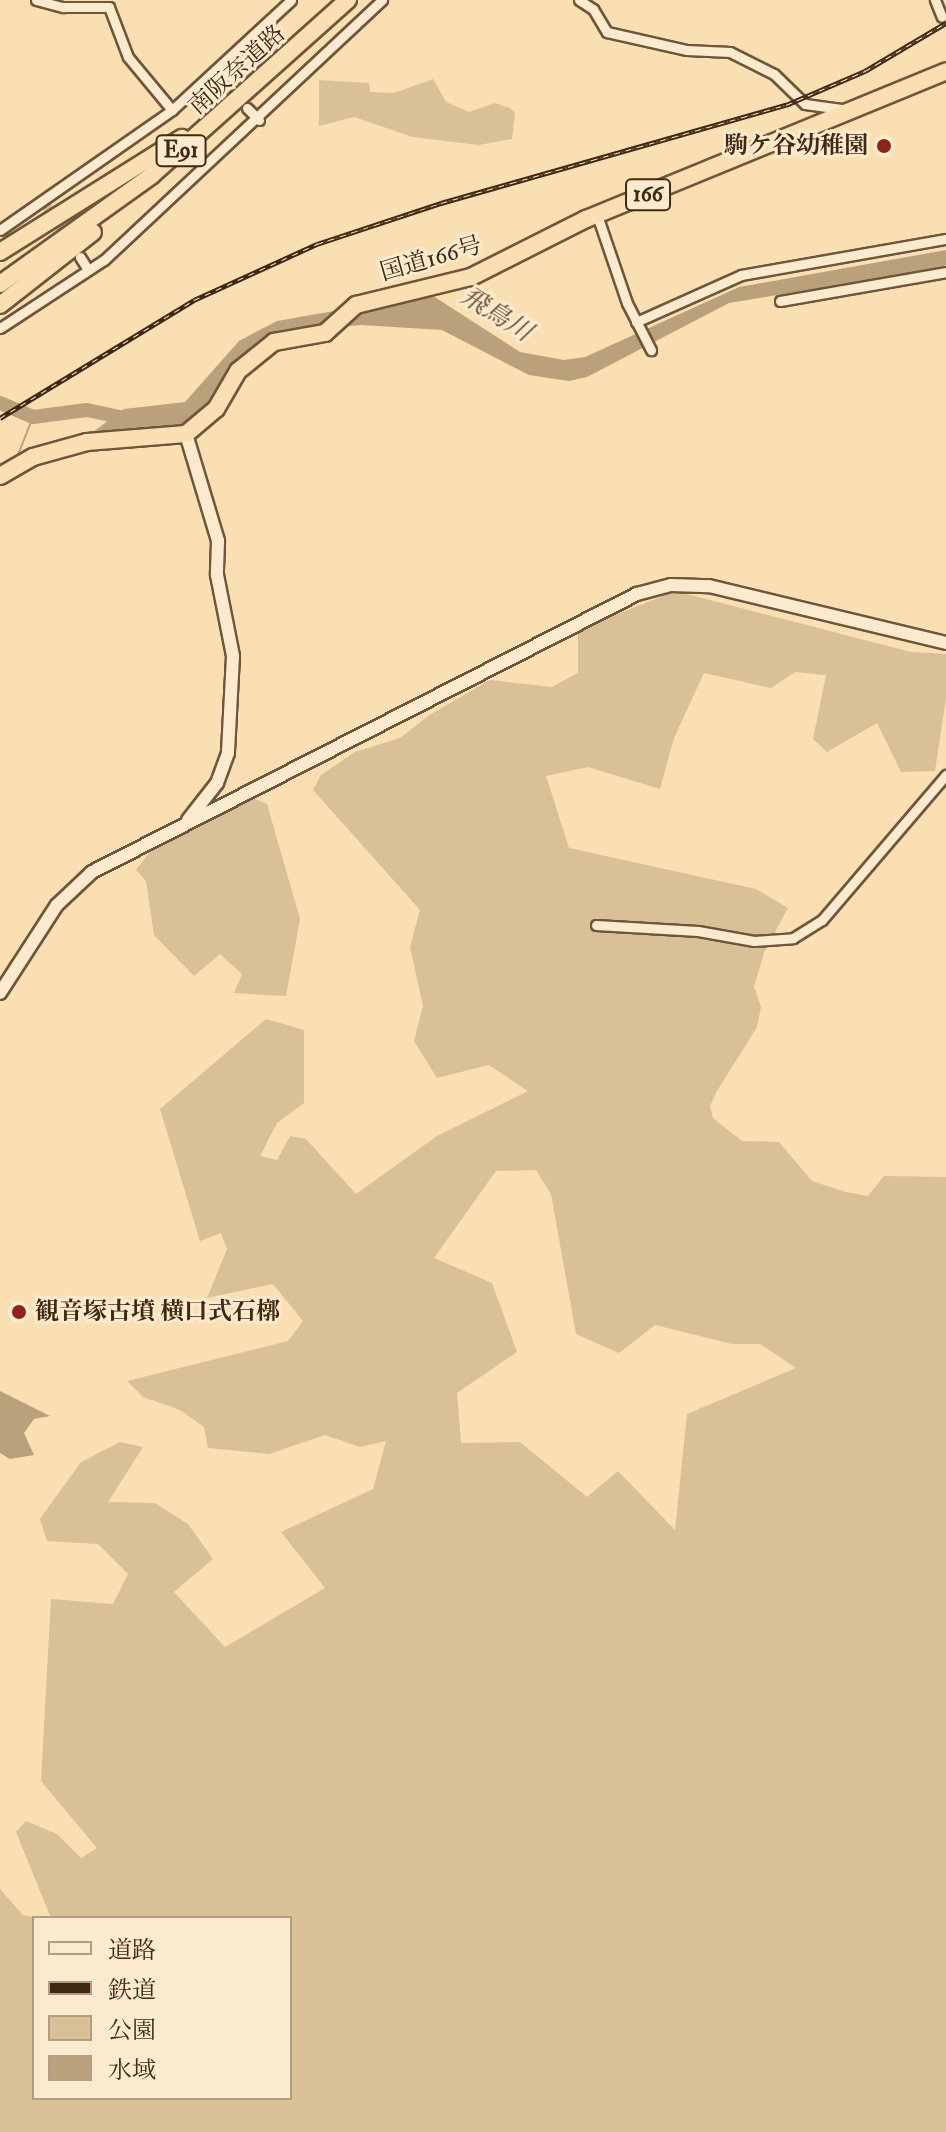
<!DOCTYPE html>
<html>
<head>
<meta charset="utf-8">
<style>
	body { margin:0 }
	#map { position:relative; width:946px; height:2132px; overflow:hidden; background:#f9dfb2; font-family:"IM FELL Double Pica","Noto Serif JP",serif }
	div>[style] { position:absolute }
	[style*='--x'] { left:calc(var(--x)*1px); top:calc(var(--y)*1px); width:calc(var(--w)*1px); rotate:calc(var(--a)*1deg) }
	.green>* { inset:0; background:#d9c097 }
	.water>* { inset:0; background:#baa17c }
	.stream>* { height:2px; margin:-1px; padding:0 1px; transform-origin:1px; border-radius:1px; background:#baa17c }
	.river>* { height:14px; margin:-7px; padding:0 7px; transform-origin:7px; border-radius:7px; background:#baa17c }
	.street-tunnel>* { height:9px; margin-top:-4.5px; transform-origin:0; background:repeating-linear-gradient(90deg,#d4bb92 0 9px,transparent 0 13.5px) }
	.roads { filter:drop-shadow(2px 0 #6e563b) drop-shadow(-2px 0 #6e563b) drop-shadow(0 2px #6e563b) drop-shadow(0 -2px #6e563b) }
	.street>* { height:9px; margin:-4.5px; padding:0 4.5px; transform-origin:4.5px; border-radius:4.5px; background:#fbeacd }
	.secondary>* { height:12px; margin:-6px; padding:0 6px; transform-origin:6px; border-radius:6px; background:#fbeacd }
	.highway>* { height:16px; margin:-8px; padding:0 8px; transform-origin:8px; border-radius:8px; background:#f9dfb2 }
	.rail>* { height:5px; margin-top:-2.5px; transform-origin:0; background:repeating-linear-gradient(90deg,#fbeacd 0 6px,#3f2913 0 12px); box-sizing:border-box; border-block:2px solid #3f2913 }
	.dots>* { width:22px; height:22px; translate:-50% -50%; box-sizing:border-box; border:4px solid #fbeacd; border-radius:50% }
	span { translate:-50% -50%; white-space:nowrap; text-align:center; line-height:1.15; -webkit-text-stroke:6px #fbeacd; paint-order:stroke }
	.shield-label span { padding:2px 6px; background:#fbeacd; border:2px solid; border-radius:6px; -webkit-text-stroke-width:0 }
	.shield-label { font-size:22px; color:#3f2913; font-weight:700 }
	.street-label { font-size:24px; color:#3f2913 }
	.poi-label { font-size:24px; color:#3f2913; font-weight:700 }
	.right { translate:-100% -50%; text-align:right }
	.left { translate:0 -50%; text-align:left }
	.water-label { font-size:26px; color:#644d32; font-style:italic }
	.legend { position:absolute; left:32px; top:1916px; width:260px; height:184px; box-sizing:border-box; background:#fbeacd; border:2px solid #b09d83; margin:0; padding:10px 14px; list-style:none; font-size:24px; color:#3f2913 }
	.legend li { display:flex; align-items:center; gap:16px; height:40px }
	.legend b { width:40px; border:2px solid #b09d83 }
</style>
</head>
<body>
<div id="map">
	<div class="green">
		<div style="clip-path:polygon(433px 79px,446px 102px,469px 112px,495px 103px,510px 108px,515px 113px,512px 139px,479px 145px,413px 137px,354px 117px,319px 126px,319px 80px,369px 83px,370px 92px,394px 93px)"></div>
		<div style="clip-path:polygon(evenodd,675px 591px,911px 652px,946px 654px,946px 698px,935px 771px,901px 772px,877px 723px,827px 752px,813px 739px,826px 675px,795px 672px,771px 688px,704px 673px,674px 738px,660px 789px,588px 767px,546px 776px,569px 848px,756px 889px,788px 908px,764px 953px,754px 987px,761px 1007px,757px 1027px,717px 1091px,710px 1106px,713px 1118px,742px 1141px,779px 1142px,812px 1181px,846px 1192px,868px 1196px,884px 1176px,946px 1177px,946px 2132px,0 2132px,0 1889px,23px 1915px,36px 1918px,34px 2098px,290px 2098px,290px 1918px,51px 1918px,16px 1832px,26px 1821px,57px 1834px,81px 1858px,97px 1848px,41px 1781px,51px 1599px,113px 1604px,128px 1574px,98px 1544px,47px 1541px,40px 1519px,81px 1462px,120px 1442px,143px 1447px,108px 1502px,155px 1503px,188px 1524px,213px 1559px,174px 1592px,225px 1647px,325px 1588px,281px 1532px,373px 1489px,386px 1441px,360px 1447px,325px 1435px,269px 1454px,208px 1448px,204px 1427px,180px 1410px,143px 1397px,127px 1381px,288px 1341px,303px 1321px,273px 1284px,207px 1298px,227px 1249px,221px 1233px,200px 1241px,160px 1109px,266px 1019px,304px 1030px,304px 1103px,277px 1123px,260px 1156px,277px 1160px,290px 1136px,306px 1139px,356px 1194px,437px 1136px,528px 1091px,489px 1065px,437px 1078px,414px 1041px,423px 1006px,410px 947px,420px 910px,313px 790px,321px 775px,355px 752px,400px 738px,431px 714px,490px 680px,552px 687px,578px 673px,578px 630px,675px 591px,536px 1170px,551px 1194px,576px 1334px,619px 1353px,655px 1325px,732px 1344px,760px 1344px,796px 1368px,687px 1414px,675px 1530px,618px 1471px,587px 1497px,520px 1442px,461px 1443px,457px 1393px,517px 1352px,492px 1283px,434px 1258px,496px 1171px,536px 1170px)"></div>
		<div style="clip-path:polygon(253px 798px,267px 804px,300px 919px,286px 996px,234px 993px,242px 974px,220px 954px,194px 976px,154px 935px,146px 881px,136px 870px,150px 852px)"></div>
	</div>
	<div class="water">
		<div style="clip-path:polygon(946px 250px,946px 265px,937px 269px,729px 303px,587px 377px,569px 381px,529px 375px,442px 330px,361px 325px,318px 329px,259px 344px,247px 353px,216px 402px,185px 428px,93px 432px,124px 409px,185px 402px,239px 341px,277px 321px,430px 294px,520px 352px,564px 360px,585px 357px,739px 287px)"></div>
		<div style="clip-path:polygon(0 1391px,50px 1416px,34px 1419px,24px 1433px,34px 1455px,10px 1459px,0 1453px)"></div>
	</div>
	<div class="stream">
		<div style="--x:17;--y:457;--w:43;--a:-68.2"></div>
	</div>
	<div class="river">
		<div style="--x:0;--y:403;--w:36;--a:23"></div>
		<div style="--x:33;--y:417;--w:54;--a:-7.4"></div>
		<div style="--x:87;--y:410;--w:43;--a:12.1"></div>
	</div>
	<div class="street-tunnel">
		<div style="--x:222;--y:79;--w:29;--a:49"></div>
		<div style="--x:45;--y:203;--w:40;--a:57.1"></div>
	</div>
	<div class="roads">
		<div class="street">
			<div style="--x:36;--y:0;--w:28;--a:15"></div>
			<div style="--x:63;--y:7;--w:46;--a:0"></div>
			<div style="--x:109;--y:7;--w:53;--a:69.2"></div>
			<div style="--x:128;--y:57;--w:69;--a:50.3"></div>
			<div style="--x:579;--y:0;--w:17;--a:33"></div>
			<div style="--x:593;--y:9;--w:27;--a:59"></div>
			<div style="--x:607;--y:32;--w:82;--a:12.7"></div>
			<div style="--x:687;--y:50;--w:43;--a:2.7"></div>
			<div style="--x:730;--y:52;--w:49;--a:26.6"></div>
			<div style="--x:774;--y:74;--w:43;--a:44.1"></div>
			<div style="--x:805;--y:104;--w:44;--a:7.8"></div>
			<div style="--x:935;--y:0;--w:18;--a:68"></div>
			<div style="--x:247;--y:108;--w:17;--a:45"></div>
			<div style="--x:597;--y:215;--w:93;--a:71.2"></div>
			<div style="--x:627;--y:303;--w:53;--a:62.9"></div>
			<div style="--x:0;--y:230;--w:210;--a:-34.9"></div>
			<div style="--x:172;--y:110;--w:162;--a:-42.7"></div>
			<div style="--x:80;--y:257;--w:15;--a:58"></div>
			<div style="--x:780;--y:301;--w:169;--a:-9.9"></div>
			<div style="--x:636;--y:322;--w:115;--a:-24.1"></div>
			<div style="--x:741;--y:275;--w:208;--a:-10"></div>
			<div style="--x:0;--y:328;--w:124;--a:-33.2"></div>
			<div style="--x:104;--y:260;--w:381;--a:-43.1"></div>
			<div style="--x:596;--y:925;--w:102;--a:3.4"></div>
			<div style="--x:698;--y:931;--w:57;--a:10.1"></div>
			<div style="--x:754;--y:941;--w:39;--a:-4"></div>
			<div style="--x:793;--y:938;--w:34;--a:-32"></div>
			<div style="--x:822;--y:920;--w:191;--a:-49.5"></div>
		</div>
		<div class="secondary">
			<div style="--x:186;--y:434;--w:112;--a:73.3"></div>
			<div style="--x:218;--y:541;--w:34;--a:92"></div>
			<div style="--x:217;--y:575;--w:83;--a:78.8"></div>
			<div style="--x:233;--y:656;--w:97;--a:93"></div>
			<div style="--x:228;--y:753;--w:32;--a:110"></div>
			<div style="--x:217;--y:783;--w:47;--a:128.1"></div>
			<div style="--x:0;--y:993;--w:105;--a:-57.1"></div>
			<div style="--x:57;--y:905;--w:48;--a:-43.3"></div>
			<div style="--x:92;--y:872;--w:612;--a:-27.03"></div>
			<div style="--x:637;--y:594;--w:35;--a:-15"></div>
			<div style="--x:671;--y:585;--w:38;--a:2"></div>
			<div style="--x:709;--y:586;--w:244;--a:13.5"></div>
		</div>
		<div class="highway">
			<div style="--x:0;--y:252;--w:215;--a:-32.1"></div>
			<div style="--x:0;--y:284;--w:187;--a:-35.6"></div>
			<div style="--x:152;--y:175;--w:263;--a:-41.8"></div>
			<div style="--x:0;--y:305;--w:118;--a:-38.1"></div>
			<div style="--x:0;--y:476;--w:38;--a:-30"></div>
			<div style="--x:33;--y:457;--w:56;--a:-15.5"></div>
			<div style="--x:87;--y:442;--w:99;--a:-4.6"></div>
			<div style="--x:186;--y:434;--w:39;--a:-40"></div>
			<div style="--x:216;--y:409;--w:44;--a:-59.9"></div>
			<div style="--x:238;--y:371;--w:46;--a:-38.9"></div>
			<div style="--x:274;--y:342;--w:52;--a:-10"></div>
			<div style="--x:325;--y:333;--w:42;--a:-42.1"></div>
			<div style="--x:356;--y:305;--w:118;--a:-13.7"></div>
			<div style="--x:471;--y:277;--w:129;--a:-26.8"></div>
			<div style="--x:586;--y:219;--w:389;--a:-22.3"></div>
		</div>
	</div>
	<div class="rail">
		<div style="--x:0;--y:418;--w:227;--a:-31.3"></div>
		<div style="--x:194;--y:300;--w:135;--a:-24.5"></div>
		<div style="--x:317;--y:244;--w:131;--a:-18.3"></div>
		<div style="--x:441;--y:203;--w:359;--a:-15.9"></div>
		<div style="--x:786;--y:105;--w:86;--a:-23.3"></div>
		<div style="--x:865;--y:71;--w:94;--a:-30.7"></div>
	</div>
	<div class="dots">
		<div style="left:884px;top:146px;background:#8f2418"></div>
		<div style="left:19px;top:1312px;background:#8f2418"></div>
	</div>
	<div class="shield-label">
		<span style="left:181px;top:151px">E91</span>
		<span style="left:648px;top:195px">166</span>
	</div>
	<div class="street-label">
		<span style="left:237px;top:70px;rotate:-42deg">南阪奈道路</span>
		<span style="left:431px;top:259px;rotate:-16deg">国道166号</span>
	</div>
	<div class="poi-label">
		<span class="right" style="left:868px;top:146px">駒ケ谷幼稚園</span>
		<span class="left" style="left:35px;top:1312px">観音塚古墳 横口式石槨</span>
	</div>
	<div class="water-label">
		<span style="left:496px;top:315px;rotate:32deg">飛鳥川</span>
	</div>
	<ul class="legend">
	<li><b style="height:10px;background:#fbeacd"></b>道路</li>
	<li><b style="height:10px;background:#3f2913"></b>鉄道</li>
	<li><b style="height:22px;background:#d9c097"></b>公園</li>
	<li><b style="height:22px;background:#baa17c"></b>水域</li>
	</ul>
</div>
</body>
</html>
